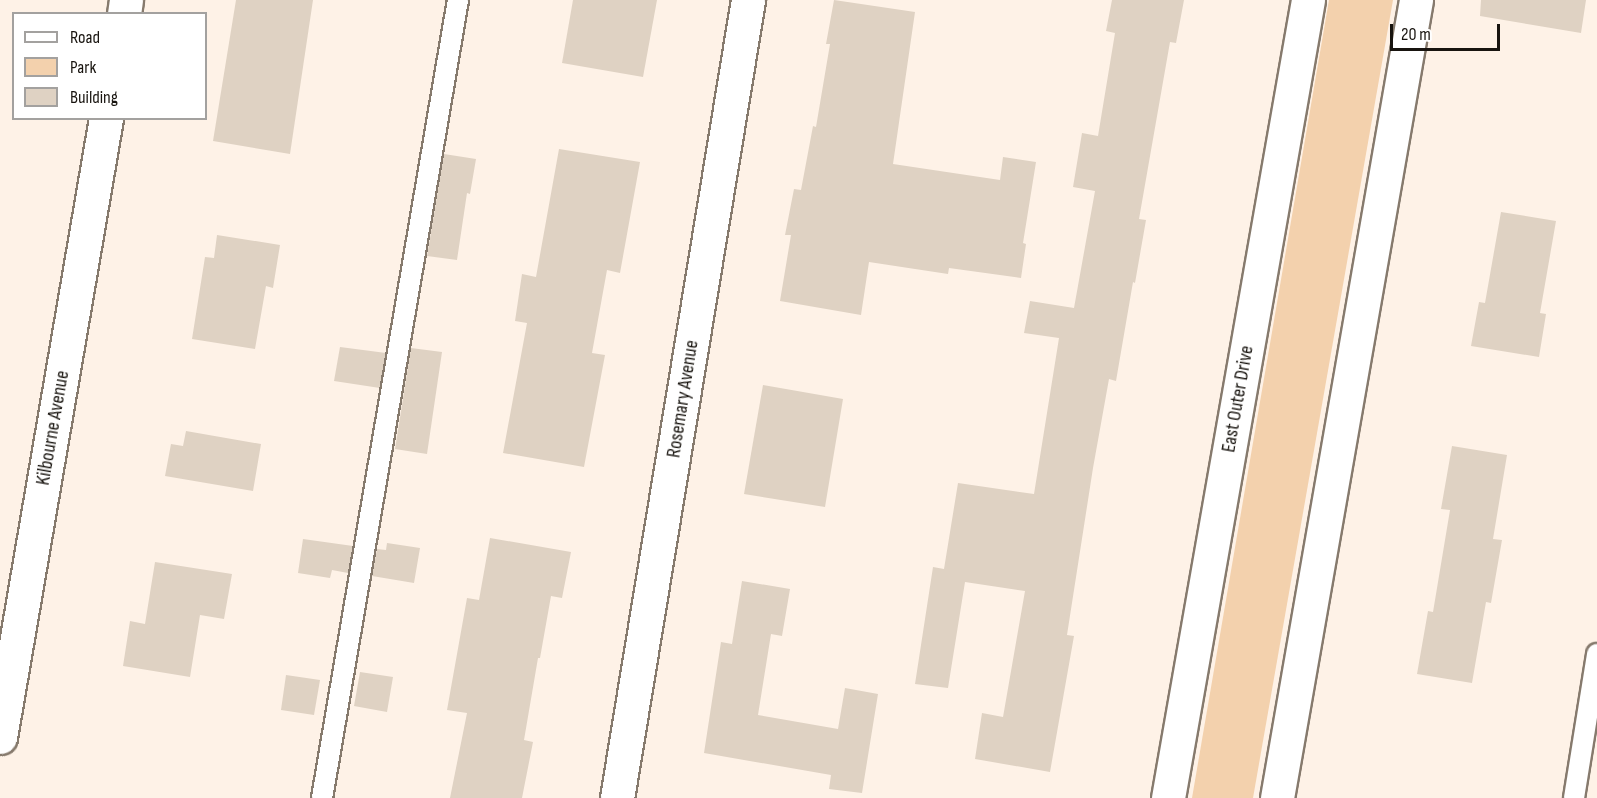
<!DOCTYPE html>
<html>
<head>
<meta charset="utf-8">
<style>
	body { margin:0 }
	#map { position:relative; width:1597px; height:798px; overflow:hidden; background:#fef2e7; font-family:"Sofia Sans Condensed",sans-serif }
	div>[style] { position:absolute }
	[style*='--x'] { left:calc(var(--x)*1px); top:calc(var(--y)*1px); width:calc(var(--w)*1px); rotate:calc(var(--a)*1deg) }
	.green>* { inset:0; background:#f3d1ad }
	.building>* { inset:0; background:#dfd2c3 }
	.roads { filter:drop-shadow(2px 0 #867a6d) drop-shadow(-2px 0 #867a6d) drop-shadow(0 2px #867a6d) drop-shadow(0 -2px #867a6d) }
	.service>* { height:20px; margin:-10px; padding:0 10px; transform-origin:10px; border-radius:10px; background:#fff }
	.minor>* { height:33px; margin:-16.5px; padding:0 16.5px; transform-origin:16.5px; border-radius:16.5px; background:#fff }
	.tertiary>* { height:33px; margin:-16.5px; padding:0 16.5px; transform-origin:16.5px; border-radius:16.5px; background:#fff }
	span { translate:-50% -50%; white-space:nowrap; text-align:center; line-height:1.15; -webkit-text-stroke:4.5px #fff; paint-order:stroke }
	.street-label { font-size:20px; color:#18140f }
	.legend { position:absolute; left:12px; top:12px; width:195px; height:108px; box-sizing:border-box; background:#fff; border:2px solid #a3a19f; margin:0; padding:8px 10px; list-style:none; font-size:18px; color:#18140f }
	.legend li { display:flex; align-items:center; gap:12px; height:30px }
	.legend b { width:30px; border:2px solid #a3a19f }
	.scale { position:absolute; left:1390px; top:24px; width:110px; height:27px; box-sizing:border-box; border:3px solid #18140f; border-top:0; padding-left:8px; font-size:18px; line-height:21px; white-space:nowrap; color:#18140f; -webkit-text-stroke:4px #fff; paint-order:stroke }
</style>
</head>
<body>
<div id="map">
	<div class="green">
		<div style="clip-path:polygon(1329px 0,1393px 0,1253px 798px,1192px 798px)"></div>
	</div>
	<div class="building">
		<div style="clip-path:polygon(236px 0,313px 0,290px 154px,213px 141px)"></div>
		<div style="clip-path:polygon(573px 0,657px 0,643px 77px,562px 63px)"></div>
		<div style="clip-path:polygon(834px 0,915px 12px,893px 164px,1000px 180px,1003px 157px,1036px 162px,1023px 243px,1026px 244px,1021px 278px,949px 268px,948px 274px,869px 262px,861px 315px,780px 301px,791px 235px,785px 235px,794px 189px,801px 190px,813px 126px,816px 127px,830px 44px,826px 44px)"></div>
		<div style="clip-path:polygon(1112px 0,1184px 0,1176px 43px,1170px 42px,1139px 219px,1146px 220px,1135px 283px,1133px 282px,1116px 381px,1109px 379px,1093px 468px,1067px 635px,1074px 636px,1050px 772px,975px 759px,982px 713px,1003px 717px,1025px 591px,965px 582px,948px 688px,915px 684px,933px 567px,944px 569px,958px 483px,1034px 494px,1059px 338px,1024px 333px,1030px 301px,1074px 308px,1095px 191px,1073px 187px,1082px 133px,1098px 136px,1115px 33px,1106px 31px)"></div>
		<div style="clip-path:polygon(1481px 0,1586px 0,1581px 33px,1480px 16px)"></div>
		<div style="clip-path:polygon(559px 149px,640px 162px,620px 273px,607px 270px,592px 353px,605px 355px,584px 467px,503px 453px,527px 323px,515px 321px,522px 274px,536px 277px)"></div>
		<div style="clip-path:polygon(444px 154px,476px 159px,470px 194px,467px 193px,457px 260px,427px 256px)"></div>
		<div style="clip-path:polygon(1501px 212px,1556px 221px,1540px 313px,1546px 314px,1539px 357px,1471px 346px,1479px 302px,1485px 303px)"></div>
		<div style="clip-path:polygon(217px 235px,280px 245px,273px 288px,266px 286px,255px 349px,192px 339px,205px 257px,214px 258px)"></div>
		<div style="clip-path:polygon(340px 347px,386px 353px,380px 388px,334px 381px)"></div>
		<div style="clip-path:polygon(411px 348px,442px 352px,427px 454px,395px 449px)"></div>
		<div style="clip-path:polygon(763px 385px,843px 399px,825px 507px,744px 494px)"></div>
		<div style="clip-path:polygon(186px 431px,261px 444px,253px 491px,165px 476px,171px 444px,183px 446px)"></div>
		<div style="clip-path:polygon(1452px 446px,1507px 455px,1493px 539px,1502px 540px,1491px 603px,1486px 602px,1472px 683px,1417px 674px,1428px 611px,1433px 612px,1450px 510px,1441px 509px)"></div>
		<div style="clip-path:polygon(490px 538px,571px 552px,562px 598px,551px 596px,540px 658px,538px 658px,524px 740px,533px 742px,522px 798px,450px 798px,467px 713px,447px 710px,467px 598px,479px 600px)"></div>
		<div style="clip-path:polygon(303px 539px,353px 546px,348px 573px,332px 570px,330px 578px,298px 573px)"></div>
		<div style="clip-path:polygon(387px 543px,420px 548px,414px 583px,372px 576px,377px 549px,386px 550px)"></div>
		<div style="clip-path:polygon(155px 562px,232px 574px,224px 619px,200px 615px,190px 677px,123px 666px,130px 621px,145px 624px)"></div>
		<div style="clip-path:polygon(742px 581px,790px 589px,782px 636px,771px 634px,758px 715px,838px 729px,845px 688px,878px 694px,862px 793px,829px 789px,831px 775px,704px 753px,721px 642px,732px 644px)"></div>
		<div style="clip-path:polygon(360px 672px,393px 677px,387px 712px,354px 706px)"></div>
		<div style="clip-path:polygon(286px 675px,320px 680px,314px 715px,281px 710px)"></div>
	</div>
	<div class="roads">
		<div class="service">
			<div style="--x:322;--y:798;--w:810;--a:-80.33"></div>
			<div style="--x:1574;--y:798;--w:146;--a:-80.9"></div>
		</div>
		<div class="minor">
			<div style="--x:124;--y:14;--w:14;--a:-82"></div>
			<div style="--x:0;--y:737;--w:628;--a:-80.28"></div>
			<div style="--x:617;--y:798;--w:809;--a:-80.68"></div>
		</div>
		<div class="tertiary">
			<div style="--x:1168;--y:798;--w:810;--a:-80.05"></div>
			<div style="--x:1277;--y:798;--w:810;--a:-80.12"></div>
		</div>
	</div>
	<div class="street-label">
		<span style="left:683px;top:399px;rotate:-81deg">Rosemary Avenue</span>
		<span style="left:1238px;top:399px;rotate:-80deg">East Outer Drive</span>
		<span style="left:53px;top:428px;rotate:-80deg">Kilbourne Avenue</span>
	</div>
	<ul class="legend">
	<li><b style="height:8px;background:#fff"></b>Road</li>
	<li><b style="height:16px;background:#f3d1ad"></b>Park</li>
	<li><b style="height:16px;background:#dfd2c3"></b>Building</li>
	</ul>
	<div class="scale">20 m</div>
</div>
</body>
</html>
